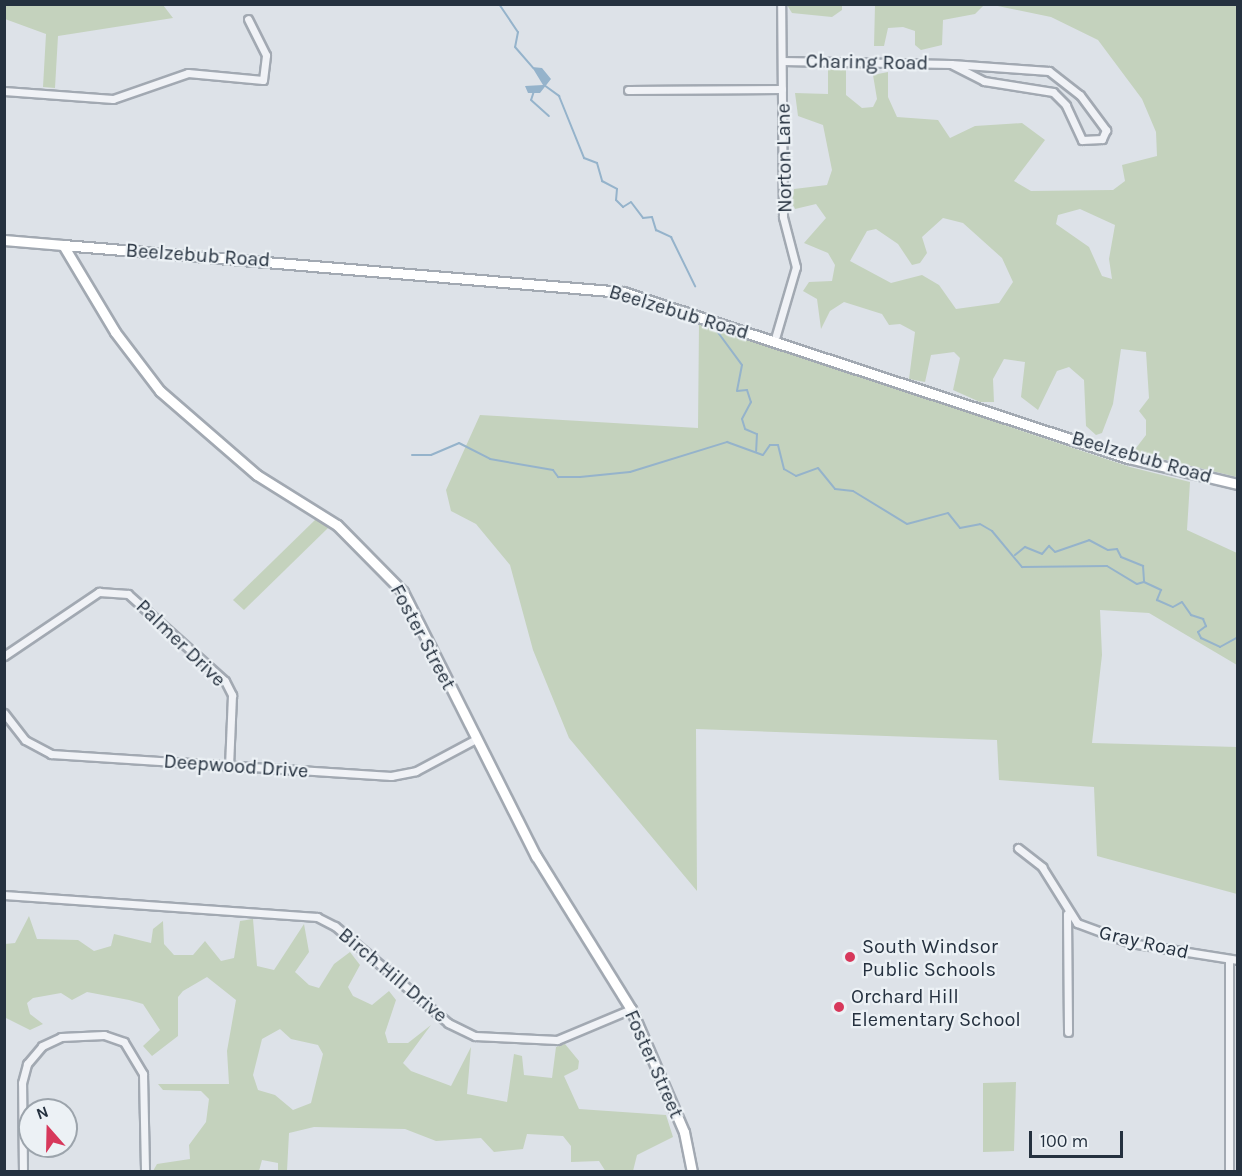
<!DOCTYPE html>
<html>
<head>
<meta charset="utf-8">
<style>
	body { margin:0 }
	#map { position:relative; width:1242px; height:1176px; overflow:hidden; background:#dde2e8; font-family:Karla,sans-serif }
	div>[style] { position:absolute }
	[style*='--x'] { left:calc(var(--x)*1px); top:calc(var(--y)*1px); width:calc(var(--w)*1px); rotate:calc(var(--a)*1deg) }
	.green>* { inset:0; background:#c4d2bd }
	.water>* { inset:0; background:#95b3cb }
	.stream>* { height:2px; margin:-1px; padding:0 1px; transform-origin:1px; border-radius:1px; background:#95b3cb }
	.roads { filter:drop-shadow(2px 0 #a2a9b2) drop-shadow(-2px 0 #a2a9b2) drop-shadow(0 2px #a2a9b2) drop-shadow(0 -2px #a2a9b2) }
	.street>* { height:7px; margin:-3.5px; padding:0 3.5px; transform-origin:3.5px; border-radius:3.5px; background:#f0f2f6 }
	.secondary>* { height:9px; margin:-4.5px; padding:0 4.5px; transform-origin:4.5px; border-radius:4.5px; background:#fff }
	.dots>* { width:16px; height:16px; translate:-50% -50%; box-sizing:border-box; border:3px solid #ecf1f5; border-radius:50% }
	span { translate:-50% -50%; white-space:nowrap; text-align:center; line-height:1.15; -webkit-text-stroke:4.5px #ecf1f5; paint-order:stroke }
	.street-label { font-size:20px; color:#25313f }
	.poi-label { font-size:20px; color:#25313f }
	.left { translate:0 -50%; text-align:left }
	.frame { position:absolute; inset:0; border:6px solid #25313f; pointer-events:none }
	.north { position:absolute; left:18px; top:1098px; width:60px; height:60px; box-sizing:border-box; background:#ecf1f5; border:2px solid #9ca4ac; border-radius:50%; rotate:340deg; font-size:16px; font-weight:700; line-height:24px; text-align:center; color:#25313f }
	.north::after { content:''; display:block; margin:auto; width:21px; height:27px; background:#d7385b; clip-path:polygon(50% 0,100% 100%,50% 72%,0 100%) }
	.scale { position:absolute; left:1029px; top:1131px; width:94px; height:27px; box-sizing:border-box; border:3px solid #25313f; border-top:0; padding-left:8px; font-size:18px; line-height:21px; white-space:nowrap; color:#25313f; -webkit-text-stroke:4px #ecf1f5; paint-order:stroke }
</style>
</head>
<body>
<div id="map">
	<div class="green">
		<div style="clip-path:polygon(5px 4px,163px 5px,173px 18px,58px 36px,55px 88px,43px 87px,46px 34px,5px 19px)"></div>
		<div style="clip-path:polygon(787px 5px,842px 5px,842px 10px,832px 17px,792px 13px)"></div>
		<div style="clip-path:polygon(875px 5px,875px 4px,984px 5px,975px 14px,943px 20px,942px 45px,921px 50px,915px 45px,915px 31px,903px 27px,888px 28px,884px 46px,874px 46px)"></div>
		<div style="clip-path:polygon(evenodd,993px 5px,1237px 5px,1237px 477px,1133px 452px,1146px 435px,1146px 420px,1139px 411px,1149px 398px,1146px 352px,1121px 349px,1113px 404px,1102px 433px,1096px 435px,1086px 426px,1084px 380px,1069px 367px,1057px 371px,1038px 410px,1021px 397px,1025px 362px,1004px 359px,993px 379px,994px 402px,980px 402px,953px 390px,960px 358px,954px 352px,931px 355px,925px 382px,909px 379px,915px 332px,900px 324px,889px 325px,882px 314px,844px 302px,830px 311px,821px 329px,817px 299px,803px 291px,809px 282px,832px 281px,835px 265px,828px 253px,804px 243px,826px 218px,816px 204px,795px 209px,792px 203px,794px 189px,827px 185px,832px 170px,823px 125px,798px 116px,795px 93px,828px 94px,828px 69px,846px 70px,846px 95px,862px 108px,873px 107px,877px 99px,873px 75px,888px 72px,888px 97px,897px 117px,938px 120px,950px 138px,975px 126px,1022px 123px,1045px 140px,1014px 181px,1031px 191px,1113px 190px,1125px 181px,1122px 165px,1157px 156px,1156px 132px,1142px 99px,1098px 40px,1051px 17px,993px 5px,1080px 209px,1115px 225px,1109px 259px,1112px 279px,1102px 276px,1089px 247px,1056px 224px,1058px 215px,1080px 209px,993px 5px,943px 218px,963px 223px,1002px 258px,1013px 282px,999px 303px,956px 309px,939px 285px,922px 275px,891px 283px,850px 261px,867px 231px,876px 229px,898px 244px,912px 265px,920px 263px,927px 253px,922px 237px,943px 218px)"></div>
		<div style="clip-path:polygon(699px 323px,1130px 467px,1190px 482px,1187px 530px,1237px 553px,1237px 665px,1149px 613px,1100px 610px,1102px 655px,1092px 743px,1237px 747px,1237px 894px,1097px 856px,1094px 787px,999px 780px,997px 740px,696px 729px,697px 891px,569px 738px,533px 650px,510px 565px,476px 524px,451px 511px,446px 490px,480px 415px,698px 428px)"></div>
		<div style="clip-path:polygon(316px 519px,329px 527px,244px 610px,233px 600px)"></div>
		<div style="clip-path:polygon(evenodd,29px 916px,37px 939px,78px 940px,94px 951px,111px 946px,114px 934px,151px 943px,153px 929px,163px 921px,164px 944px,174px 955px,193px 955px,205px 941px,221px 961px,234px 958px,240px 921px,253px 919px,257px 966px,274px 970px,304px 924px,309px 952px,295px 972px,309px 985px,319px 988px,334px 964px,350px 952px,360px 965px,348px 987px,353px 996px,372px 1005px,389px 991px,396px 1000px,385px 1033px,388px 1043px,408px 1043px,431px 1025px,403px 1063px,411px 1071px,451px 1086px,471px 1047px,467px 1094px,507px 1102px,514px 1054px,522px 1056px,524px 1075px,552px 1078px,556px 1047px,565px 1044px,579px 1061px,578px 1069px,564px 1076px,579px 1109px,666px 1115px,673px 1137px,637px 1155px,633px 1171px,606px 1172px,599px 1161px,571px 1162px,571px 1146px,563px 1136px,527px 1134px,523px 1149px,494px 1152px,481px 1138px,436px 1141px,405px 1129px,314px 1127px,289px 1133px,287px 1171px,278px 1171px,278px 1163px,262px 1160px,259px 1171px,153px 1171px,157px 1164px,190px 1159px,189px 1145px,206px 1122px,209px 1099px,201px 1091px,163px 1090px,158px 1084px,229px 1084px,227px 1051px,236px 1000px,207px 977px,183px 991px,178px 997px,178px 1036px,152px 1056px,143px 1046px,160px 1030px,143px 1004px,129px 1000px,87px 992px,72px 1000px,61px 993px,33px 998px,27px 1003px,30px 1014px,43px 1024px,30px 1030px,4px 1017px,5px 944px,15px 943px,29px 916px,280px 1029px,291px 1039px,318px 1045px,323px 1054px,311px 1103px,293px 1110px,275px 1095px,258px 1090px,253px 1075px,262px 1039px,280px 1029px)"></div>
		<div style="clip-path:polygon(1016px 1082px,1014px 1151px,983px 1152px,983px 1083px)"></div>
	</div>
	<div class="water">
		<div style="clip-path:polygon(532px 67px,542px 68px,551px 79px,540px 93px,528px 93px,525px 86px,543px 85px)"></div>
	</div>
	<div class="stream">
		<div style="--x:499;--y:4;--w:34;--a:56"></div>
		<div style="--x:518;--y:32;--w:15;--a:101"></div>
		<div style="--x:515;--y:47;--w:28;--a:49"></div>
		<div style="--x:544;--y:85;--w:19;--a:36"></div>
		<div style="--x:559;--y:96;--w:67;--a:68"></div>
		<div style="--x:584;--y:158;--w:14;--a:21"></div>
		<div style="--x:597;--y:163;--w:19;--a:74"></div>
		<div style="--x:602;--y:181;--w:17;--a:28"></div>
		<div style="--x:617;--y:189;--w:11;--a:95"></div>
		<div style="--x:616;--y:200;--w:10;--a:45"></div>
		<div style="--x:623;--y:207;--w:9;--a:-32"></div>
		<div style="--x:631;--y:202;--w:20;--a:53"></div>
		<div style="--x:643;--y:218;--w:9;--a:-6"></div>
		<div style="--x:652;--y:217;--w:14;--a:73"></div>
		<div style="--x:656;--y:230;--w:17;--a:25"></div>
		<div style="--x:671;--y:237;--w:55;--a:63.9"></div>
		<div style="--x:534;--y:91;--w:9;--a:108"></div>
		<div style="--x:531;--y:100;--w:24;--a:42"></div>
		<div style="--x:714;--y:327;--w:47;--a:53.6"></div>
		<div style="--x:742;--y:365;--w:26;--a:101"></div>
		<div style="--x:737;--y:391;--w:10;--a:-6"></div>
		<div style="--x:747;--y:390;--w:13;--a:72"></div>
		<div style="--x:751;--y:402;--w:19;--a:118"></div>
		<div style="--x:742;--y:419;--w:10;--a:73"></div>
		<div style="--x:745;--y:429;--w:13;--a:23"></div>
		<div style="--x:757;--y:434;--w:17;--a:93"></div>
		<div style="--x:412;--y:455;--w:19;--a:0"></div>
		<div style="--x:431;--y:455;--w:30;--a:-23"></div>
		<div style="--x:459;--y:443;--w:35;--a:27"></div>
		<div style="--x:490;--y:459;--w:64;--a:9.9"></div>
		<div style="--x:553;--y:470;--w:9;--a:54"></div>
		<div style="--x:558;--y:477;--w:22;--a:0"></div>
		<div style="--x:580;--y:477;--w:50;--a:-5.7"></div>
		<div style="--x:630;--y:472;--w:102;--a:-17.2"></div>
		<div style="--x:727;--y:442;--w:38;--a:20"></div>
		<div style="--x:763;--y:455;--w:12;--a:-55"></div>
		<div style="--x:770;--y:445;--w:8;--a:0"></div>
		<div style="--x:778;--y:445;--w:25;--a:76"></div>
		<div style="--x:784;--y:469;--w:14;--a:30"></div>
		<div style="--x:796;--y:476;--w:23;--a:-20"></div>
		<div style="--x:818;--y:468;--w:27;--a:51"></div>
		<div style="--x:835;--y:489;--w:18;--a:6"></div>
		<div style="--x:853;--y:491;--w:63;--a:31.4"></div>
		<div style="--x:907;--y:524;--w:42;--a:-15"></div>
		<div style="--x:948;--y:513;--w:19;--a:51"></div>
		<div style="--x:960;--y:528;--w:20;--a:-11"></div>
		<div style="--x:980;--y:524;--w:14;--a:30"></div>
		<div style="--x:992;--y:531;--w:47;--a:50.2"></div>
		<div style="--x:1022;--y:567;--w:85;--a:-0.7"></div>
		<div style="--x:1107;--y:566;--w:35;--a:31"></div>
		<div style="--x:1137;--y:584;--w:7;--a:-16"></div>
		<div style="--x:1015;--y:555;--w:13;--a:-39"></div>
		<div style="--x:1025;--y:547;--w:18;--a:22"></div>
		<div style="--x:1042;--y:554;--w:11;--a:-49"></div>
		<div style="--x:1049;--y:546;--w:8;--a:45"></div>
		<div style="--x:1055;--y:552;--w:36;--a:-19"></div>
		<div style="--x:1089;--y:540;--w:21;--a:28"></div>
		<div style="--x:1108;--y:550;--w:9;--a:-6"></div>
		<div style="--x:1117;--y:549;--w:9;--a:63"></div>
		<div style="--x:1121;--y:557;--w:24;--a:22"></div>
		<div style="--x:1143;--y:566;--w:16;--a:86"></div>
		<div style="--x:1144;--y:582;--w:19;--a:25"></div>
		<div style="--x:1161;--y:590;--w:11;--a:112"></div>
		<div style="--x:1157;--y:600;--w:17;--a:24"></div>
		<div style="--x:1173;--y:607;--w:10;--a:-29"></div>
		<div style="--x:1182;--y:602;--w:16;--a:55"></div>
		<div style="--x:1191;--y:615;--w:13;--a:18"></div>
		<div style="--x:1203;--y:619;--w:8;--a:67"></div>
		<div style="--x:1206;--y:626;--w:10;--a:143"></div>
		<div style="--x:1198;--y:632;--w:7;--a:63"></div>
		<div style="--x:1201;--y:638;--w:21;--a:25"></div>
		<div style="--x:1220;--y:647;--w:21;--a:-29"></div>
	</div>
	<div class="roads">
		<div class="street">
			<div style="--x:782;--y:61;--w:169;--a:1"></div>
			<div style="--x:951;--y:64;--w:98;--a:4.1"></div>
			<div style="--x:1049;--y:71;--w:39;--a:38"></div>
			<div style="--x:1080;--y:95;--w:44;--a:53.4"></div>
			<div style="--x:1106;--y:130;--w:10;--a:114"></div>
			<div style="--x:1102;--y:139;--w:20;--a:177"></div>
			<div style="--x:1082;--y:140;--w:38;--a:-115"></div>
			<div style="--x:1066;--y:105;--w:18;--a:-135"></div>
			<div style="--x:1053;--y:92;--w:70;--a:-170.9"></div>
			<div style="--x:984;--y:81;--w:37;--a:-153"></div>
			<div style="--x:628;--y:90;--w:154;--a:-0.4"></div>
			<div style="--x:4;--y:91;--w:109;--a:4.2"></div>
			<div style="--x:113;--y:99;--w:79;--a:-19.1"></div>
			<div style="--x:188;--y:73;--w:75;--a:5.3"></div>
			<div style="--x:263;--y:80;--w:25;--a:-83"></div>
			<div style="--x:266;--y:55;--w:40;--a:-116.6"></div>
			<div style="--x:774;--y:342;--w:78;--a:-73.7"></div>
			<div style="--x:796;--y:267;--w:52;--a:-104.6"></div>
			<div style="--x:783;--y:217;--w:213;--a:-90.5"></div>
			<div style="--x:4;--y:656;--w:115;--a:-34"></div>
			<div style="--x:99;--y:592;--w:29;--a:4"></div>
			<div style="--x:128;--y:594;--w:130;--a:41.9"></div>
			<div style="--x:225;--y:681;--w:16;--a:63"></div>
			<div style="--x:232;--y:695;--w:71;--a:92.4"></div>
			<div style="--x:4;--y:713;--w:34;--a:52"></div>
			<div style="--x:25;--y:740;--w:30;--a:28"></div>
			<div style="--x:51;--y:754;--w:341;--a:3.7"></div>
			<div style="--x:391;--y:776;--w:25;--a:-11"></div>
			<div style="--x:416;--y:771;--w:68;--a:-28.1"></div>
			<div style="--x:1018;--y:848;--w:31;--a:38"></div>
			<div style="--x:1042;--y:867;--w:66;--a:58"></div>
			<div style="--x:1077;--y:923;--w:58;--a:20.3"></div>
			<div style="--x:1131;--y:943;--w:108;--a:9"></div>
			<div style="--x:4;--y:895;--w:314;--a:4"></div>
			<div style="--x:317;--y:917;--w:20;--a:27"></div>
			<div style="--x:335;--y:926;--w:149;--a:40.6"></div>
			<div style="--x:448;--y:1023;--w:30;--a:26"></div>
			<div style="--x:475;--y:1036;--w:82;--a:2.8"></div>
			<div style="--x:557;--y:1040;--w:80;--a:-22.7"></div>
			<div style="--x:1067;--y:914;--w:118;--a:89.5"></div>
			<div style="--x:23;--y:1172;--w:89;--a:-90.6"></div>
			<div style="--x:22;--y:1083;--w:20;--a:-75"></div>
			<div style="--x:27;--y:1064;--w:23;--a:-50"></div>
			<div style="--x:42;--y:1046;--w:21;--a:-25"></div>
			<div style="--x:61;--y:1037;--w:43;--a:-2.7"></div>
			<div style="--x:104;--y:1035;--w:21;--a:19"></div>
			<div style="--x:124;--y:1042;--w:37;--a:59"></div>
			<div style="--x:143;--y:1074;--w:98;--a:88.8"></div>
			<div style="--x:1229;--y:1172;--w:213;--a:-90"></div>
		</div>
		<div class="secondary">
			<div style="--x:4;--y:240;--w:59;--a:4.8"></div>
			<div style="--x:63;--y:245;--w:101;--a:59.1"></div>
			<div style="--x:115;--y:332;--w:74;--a:52.7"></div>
			<div style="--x:160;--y:391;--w:128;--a:40.9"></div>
			<div style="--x:257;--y:475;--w:94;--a:32"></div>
			<div style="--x:337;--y:525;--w:94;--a:45.4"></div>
			<div style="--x:403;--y:592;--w:296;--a:63.3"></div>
			<div style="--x:536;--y:856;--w:180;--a:58.2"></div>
			<div style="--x:631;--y:1009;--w:134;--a:66.7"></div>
			<div style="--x:684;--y:1132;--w:41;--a:78.7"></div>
			<div style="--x:63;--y:245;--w:562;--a:4.8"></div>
			<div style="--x:623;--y:292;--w:532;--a:18.2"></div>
			<div style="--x:1128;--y:458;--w:113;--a:13.3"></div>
		</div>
	</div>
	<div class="dots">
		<div style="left:850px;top:957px;background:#d7385b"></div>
		<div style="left:839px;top:1007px;background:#d7385b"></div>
	</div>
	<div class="street-label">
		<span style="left:867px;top:62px;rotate:1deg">Charing Road</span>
		<span style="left:784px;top:158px;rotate:-91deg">Norton Lane</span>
		<span style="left:198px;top:255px;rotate:4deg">Beelzebub Road</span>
		<span style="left:679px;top:312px;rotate:17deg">Beelzebub Road</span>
		<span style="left:1142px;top:457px;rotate:16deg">Beelzebub Road</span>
		<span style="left:423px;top:637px;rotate:62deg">Foster Street</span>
		<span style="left:181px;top:643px;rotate:44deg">Palmer Drive</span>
		<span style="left:236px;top:766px;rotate:4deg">Deepwood Drive</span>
		<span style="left:1144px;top:942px;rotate:13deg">Gray Road</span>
		<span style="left:393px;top:975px;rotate:40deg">Birch Hill Drive</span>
		<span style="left:654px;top:1064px;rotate:66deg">Foster Street</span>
	</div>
	<div class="poi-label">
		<span class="left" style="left:862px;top:958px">South Windsor<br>Public Schools</span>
		<span class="left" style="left:851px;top:1008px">Orchard Hill<br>Elementary School</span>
	</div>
	<div class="frame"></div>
	<div class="north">N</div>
	<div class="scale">100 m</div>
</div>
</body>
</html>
